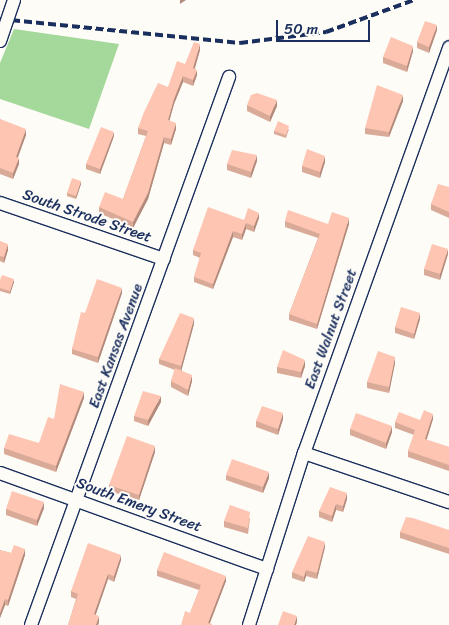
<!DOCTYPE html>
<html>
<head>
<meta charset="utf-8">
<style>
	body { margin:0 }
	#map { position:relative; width:449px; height:625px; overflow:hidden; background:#fdfcf7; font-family:Sriracha,sans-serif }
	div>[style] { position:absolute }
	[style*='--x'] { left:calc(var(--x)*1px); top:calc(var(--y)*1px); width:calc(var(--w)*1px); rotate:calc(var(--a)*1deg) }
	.green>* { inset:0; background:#a4d99b }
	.roads { filter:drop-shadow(1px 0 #1b2f5e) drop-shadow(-1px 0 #1b2f5e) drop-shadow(0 1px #1b2f5e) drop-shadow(0 -1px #1b2f5e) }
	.minor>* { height:12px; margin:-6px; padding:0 6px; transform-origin:6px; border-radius:6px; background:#fdfcf7 }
	.rail>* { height:4px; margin-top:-2px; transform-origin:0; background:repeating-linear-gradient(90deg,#1b2f5e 0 8px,transparent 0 12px) }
	.bridges { filter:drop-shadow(1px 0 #1b2f5e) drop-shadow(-1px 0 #1b2f5e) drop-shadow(0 1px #1b2f5e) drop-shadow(0 -1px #1b2f5e) }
	.minor-bridge>* { height:12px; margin:-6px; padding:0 6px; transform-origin:6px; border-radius:6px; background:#fdfcf7 }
	.wall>* { inset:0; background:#daaa99 }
	.shaded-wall>* { inset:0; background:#b28b7d }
	.building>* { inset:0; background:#fec6b2 }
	span { translate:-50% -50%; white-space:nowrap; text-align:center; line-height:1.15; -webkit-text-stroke:4px #fdfcf7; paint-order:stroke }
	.street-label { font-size:15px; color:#1b2f5e }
	.scale { position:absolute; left:276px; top:20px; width:94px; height:22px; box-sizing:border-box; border:2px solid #1b2f5e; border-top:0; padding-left:6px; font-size:15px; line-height:18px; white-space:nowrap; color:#1b2f5e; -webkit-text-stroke:4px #fdfcf7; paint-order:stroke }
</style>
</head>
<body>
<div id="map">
	<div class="green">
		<div style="clip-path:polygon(14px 29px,119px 44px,89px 129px,0 99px,0 63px)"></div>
	</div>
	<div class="roads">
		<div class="minor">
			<div style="--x:0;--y:203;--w:173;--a:18.9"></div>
			<div style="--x:304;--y:453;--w:153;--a:18.7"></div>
			<div style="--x:0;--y:473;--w:284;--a:19.8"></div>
			<div style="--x:31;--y:625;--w:583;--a:-70.13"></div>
			<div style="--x:249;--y:625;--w:181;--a:-72.3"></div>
			<div style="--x:304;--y:453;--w:431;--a:-70.3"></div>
		</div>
	</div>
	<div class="rail">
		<div style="--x:0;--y:19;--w:241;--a:5.7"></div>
		<div style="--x:240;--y:43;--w:87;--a:-7.3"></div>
		<div style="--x:326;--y:32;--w:94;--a:-20"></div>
	</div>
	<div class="bridges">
		<div class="minor-bridge">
			<div style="--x:0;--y:41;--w:43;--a:-71.1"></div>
		</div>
	</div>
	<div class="wall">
		<div style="clip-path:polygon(437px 30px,429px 53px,417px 48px,417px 42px)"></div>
		<div style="clip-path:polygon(200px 50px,195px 68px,197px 75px,193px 86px,183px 82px,174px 104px,169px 121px,176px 129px,171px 145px,164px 143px,148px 199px,133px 228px,99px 213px,99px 207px,123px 199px,146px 136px,138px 134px,138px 128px,185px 64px)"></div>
		<div style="clip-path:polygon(413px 51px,407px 72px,383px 63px,383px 57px)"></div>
		<div style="clip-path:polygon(403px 101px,389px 137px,365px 134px,365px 128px)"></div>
		<div style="clip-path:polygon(247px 105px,277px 106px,270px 122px,247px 111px)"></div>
		<div style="clip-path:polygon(0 119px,26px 135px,17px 158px,19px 164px,13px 179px,0 174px)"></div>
		<div style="clip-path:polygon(289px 129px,286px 138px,274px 134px,274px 131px)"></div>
		<div style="clip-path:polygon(114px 136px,100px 174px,86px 169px,86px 164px)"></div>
		<div style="clip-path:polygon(257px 161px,251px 178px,227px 170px,227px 164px)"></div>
		<div style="clip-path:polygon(325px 162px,320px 178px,302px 172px,302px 166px)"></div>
		<div style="clip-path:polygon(81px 184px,76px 199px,67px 196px,67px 193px)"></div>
		<div style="clip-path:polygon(449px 187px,449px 218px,431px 210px,431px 204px)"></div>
		<div style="clip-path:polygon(259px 218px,254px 232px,246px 229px,242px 240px,233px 237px,213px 289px,194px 282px,194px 277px,200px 258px,193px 255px,193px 250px,244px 220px)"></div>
		<div style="clip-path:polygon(285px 221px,328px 224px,349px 224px,317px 329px,289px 320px,289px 314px,318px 238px,285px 227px)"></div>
		<div style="clip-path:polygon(0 241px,8px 250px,4px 263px,0 261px)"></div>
		<div style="clip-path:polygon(448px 254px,440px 280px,424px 275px,424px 269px)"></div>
		<div style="clip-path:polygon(0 280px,14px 282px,10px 294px,0 291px)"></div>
		<div style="clip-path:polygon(122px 293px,98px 363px,72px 354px,72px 349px,85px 313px)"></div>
		<div style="clip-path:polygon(420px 319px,414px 339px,395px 333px,395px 327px)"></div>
		<div style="clip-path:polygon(194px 324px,181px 370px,192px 381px,188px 396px,171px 387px,171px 381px,175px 370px,159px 364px,159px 359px)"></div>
		<div style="clip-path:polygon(395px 363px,389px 393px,367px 388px,367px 382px)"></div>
		<div style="clip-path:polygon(305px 366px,301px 378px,277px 373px,277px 367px)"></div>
		<div style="clip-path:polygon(84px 398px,56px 472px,4px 454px,4px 448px,39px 443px,54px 419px)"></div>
		<div style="clip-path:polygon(161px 402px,148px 426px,134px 421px,134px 416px)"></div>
		<div style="clip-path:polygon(283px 419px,278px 435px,256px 427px,256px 421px)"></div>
		<div style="clip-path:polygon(433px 419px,426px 440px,449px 447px,449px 471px,408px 457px,408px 451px,414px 435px,395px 428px,395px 422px)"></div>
		<div style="clip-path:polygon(350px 429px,392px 432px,386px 449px,350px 435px)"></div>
		<div style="clip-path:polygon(155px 452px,139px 500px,109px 491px,109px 485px)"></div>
		<div style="clip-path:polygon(226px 475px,269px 478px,263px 493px,226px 480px)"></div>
		<div style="clip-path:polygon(347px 499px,343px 512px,336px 510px,332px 522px,319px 517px,319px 511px)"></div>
		<div style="clip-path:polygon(44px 508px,37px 526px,6px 515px,6px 509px)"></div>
		<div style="clip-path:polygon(250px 518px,248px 534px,224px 527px,224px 521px)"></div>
		<div style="clip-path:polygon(449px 530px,449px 554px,400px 538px,400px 532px)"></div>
		<div style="clip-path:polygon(325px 547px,317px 579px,306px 576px,304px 582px,292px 578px,292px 572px)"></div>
		<div style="clip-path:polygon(0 550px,11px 553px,25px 555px,8px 606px,5px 605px,0 618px)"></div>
		<div style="clip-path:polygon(121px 560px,114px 582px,108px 579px,95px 615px,99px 622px,98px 625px,68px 625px,76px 599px,71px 597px,71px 591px)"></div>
		<div style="clip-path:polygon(157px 570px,226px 581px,210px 623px,212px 625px,190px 613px,199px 590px,157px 576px)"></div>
	</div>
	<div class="shaded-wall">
		<div style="clip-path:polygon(180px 0,186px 0,180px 4px)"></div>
		<div style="clip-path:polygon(437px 25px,437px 30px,429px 53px,429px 47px)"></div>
		<div style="clip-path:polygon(200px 44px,200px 50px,193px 74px,193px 68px)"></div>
		<div style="clip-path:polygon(413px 46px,413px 51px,407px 72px,407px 66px)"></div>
		<div style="clip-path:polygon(197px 70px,197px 75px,193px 86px,193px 80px)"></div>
		<div style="clip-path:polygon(183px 76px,183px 82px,174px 104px,168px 126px,168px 120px,174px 99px)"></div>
		<div style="clip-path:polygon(403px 95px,403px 101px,389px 137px,389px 132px)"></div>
		<div style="clip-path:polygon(277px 100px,277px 106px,270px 122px,270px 116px)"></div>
		<div style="clip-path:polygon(176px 123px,176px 129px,171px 145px,171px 139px)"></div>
		<div style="clip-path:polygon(26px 129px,26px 135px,16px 163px,16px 157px)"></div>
		<div style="clip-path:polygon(114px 132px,114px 136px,100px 174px,100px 169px)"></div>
		<div style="clip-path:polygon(164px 137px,164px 143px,148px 199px,133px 228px,133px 222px)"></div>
		<div style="clip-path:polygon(257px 155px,257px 161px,251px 178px,251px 172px)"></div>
		<div style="clip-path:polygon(325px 156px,325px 162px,320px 178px,320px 172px)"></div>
		<div style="clip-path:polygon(19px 158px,19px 164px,13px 179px,13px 173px)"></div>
		<div style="clip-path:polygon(81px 181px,81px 184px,76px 199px,76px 196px)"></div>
		<div style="clip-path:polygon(259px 213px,259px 218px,254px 232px,254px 226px)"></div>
		<div style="clip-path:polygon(349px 218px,349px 224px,317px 329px,317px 324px)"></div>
		<div style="clip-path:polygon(246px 223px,246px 229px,242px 240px,242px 234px)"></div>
		<div style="clip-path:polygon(233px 231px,233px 237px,213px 289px,213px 284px)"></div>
		<div style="clip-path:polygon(8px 244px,8px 250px,4px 263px,4px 257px)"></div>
		<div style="clip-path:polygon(448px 249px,448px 254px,440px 280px,440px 274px)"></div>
		<div style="clip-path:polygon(14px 279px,14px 282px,10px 294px,10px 291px)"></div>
		<div style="clip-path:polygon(122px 288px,122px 293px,98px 363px,98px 357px)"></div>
		<div style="clip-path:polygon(420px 313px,420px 319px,414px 339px,414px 334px)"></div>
		<div style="clip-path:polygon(194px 318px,194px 324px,181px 372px,181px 366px)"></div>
		<div style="clip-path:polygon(395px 357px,395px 363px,389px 393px,389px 387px)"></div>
		<div style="clip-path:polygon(305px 360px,305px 366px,301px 378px,301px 372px)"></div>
		<div style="clip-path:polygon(192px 375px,192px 381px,188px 396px,188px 390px)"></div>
		<div style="clip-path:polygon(84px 392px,84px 398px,56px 472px,56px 466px)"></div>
		<div style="clip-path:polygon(161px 396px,161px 402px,148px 426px,148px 420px)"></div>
		<div style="clip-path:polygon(283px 413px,283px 419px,278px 435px,278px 429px)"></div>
		<div style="clip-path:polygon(433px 414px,433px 419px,425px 445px,425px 439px)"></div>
		<div style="clip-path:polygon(392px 426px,392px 432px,386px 449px,386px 443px)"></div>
		<div style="clip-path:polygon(155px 446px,155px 452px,139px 500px,139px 495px)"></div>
		<div style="clip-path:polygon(269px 472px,269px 478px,263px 493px,263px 487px)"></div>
		<div style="clip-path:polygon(347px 493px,347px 499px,343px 512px,343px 506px)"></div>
		<div style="clip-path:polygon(44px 502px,44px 508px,37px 526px,37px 520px)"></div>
		<div style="clip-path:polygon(336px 504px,336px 510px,332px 522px,332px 516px)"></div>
		<div style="clip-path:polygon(325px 542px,325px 547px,317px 579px,317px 573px)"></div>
		<div style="clip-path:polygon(25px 549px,25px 555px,8px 606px,8px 600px)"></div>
		<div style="clip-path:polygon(121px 555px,121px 560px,114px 582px,114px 576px)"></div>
		<div style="clip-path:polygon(306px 570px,306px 576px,304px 582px,304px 577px)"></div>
		<div style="clip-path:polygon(108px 574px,108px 579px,94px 620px,94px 614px)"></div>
		<div style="clip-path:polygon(226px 576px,226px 581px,209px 625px,208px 623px)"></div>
		<div style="clip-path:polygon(5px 599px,5px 605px,0 618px,0 613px)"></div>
		<div style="clip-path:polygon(99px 616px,99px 622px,98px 625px,96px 625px)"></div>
		<div style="clip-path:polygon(297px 616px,297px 622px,296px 625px,294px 625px)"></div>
	</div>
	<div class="building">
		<div style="clip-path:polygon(425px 21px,437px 25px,429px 47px,417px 42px)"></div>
		<div style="clip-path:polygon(391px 37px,413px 46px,407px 66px,383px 57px)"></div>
		<div style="clip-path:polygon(194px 42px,200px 44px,193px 68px,197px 70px,193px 80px,183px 76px,174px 99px,168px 120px,176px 123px,171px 139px,164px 137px,148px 193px,133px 222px,99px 207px,105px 192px,123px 199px,148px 131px,138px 128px,144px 112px,158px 83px,168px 87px,177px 61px,185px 64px)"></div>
		<div style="clip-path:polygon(377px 85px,403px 95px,389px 132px,365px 128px)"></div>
		<div style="clip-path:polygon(257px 93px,277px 100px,270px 116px,247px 105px,251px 95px)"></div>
		<div style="clip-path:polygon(0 119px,26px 129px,16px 157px,19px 158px,13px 173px,0 168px)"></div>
		<div style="clip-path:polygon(278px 121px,289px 126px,286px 135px,274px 131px)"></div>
		<div style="clip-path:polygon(101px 127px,114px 132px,100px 169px,86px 164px)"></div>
		<div style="clip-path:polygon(307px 149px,325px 156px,320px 172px,302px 166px)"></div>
		<div style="clip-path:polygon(232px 150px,257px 155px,251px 172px,227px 164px)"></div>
		<div style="clip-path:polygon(72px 178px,81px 181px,76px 196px,67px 193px)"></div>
		<div style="clip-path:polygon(438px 184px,449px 187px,449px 212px,431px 204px)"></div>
		<div style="clip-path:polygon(208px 207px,244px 220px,248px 208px,259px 213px,254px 226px,246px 223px,242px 234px,233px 231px,213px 284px,194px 277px,201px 253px,193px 250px)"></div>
		<div style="clip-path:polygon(288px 210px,328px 224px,332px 212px,349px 218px,317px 324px,289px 314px,320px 234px,285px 221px)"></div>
		<div style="clip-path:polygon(0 241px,8px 244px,4px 257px,0 256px)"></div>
		<div style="clip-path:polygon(432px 244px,448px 249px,440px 274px,424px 269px)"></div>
		<div style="clip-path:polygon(2px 275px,14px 279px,10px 291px,0 288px,0 280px)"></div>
		<div style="clip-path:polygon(97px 279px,122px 288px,98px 357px,72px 349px,81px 312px,85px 313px)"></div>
		<div style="clip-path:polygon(401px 307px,420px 313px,414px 334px,395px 327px)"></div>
		<div style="clip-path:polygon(180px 313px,194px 318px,181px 366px,159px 359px)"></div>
		<div style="clip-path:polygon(283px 350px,305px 360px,301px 372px,277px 367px)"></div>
		<div style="clip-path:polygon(378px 351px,395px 357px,389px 387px,367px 382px)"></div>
		<div style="clip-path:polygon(175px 368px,192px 375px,188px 390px,171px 381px)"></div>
		<div style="clip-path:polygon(60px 384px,84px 392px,56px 466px,4px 448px,9px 434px,39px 443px,48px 417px,54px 419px)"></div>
		<div style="clip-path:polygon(143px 391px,161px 396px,148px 420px,134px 416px)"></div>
		<div style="clip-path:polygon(262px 406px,283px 413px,278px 429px,256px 421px)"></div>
		<div style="clip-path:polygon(424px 410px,433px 414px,425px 439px,449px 447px,449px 465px,408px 451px,415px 430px,395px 422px,399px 412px,420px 420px)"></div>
		<div style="clip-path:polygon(356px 413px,392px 426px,386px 443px,350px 429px)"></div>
		<div style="clip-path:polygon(127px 436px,155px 446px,139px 495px,109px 485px)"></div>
		<div style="clip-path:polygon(232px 459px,269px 472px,263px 487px,226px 475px)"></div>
		<div style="clip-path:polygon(330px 487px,347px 493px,343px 506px,336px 504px,332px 516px,319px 511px)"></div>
		<div style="clip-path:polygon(12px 491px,44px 502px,37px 520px,6px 509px)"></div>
		<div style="clip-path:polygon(230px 505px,250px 512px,248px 528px,224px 521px)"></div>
		<div style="clip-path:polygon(406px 517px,413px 518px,449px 530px,449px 548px,400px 532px)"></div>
		<div style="clip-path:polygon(308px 536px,325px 542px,317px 573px,306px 570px,304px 577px,292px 572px)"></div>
		<div style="clip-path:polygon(88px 543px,121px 555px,114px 576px,108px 574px,94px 614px,99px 616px,96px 625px,68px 625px,78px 594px,71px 591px)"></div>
		<div style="clip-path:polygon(14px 545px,25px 549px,8px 600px,5px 599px,0 613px,0 550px,11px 553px)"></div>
		<div style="clip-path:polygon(164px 552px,226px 576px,208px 623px,212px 624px,212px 625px,181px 625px,185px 611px,190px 613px,201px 585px,157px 570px)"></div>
		<div style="clip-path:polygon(283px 611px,297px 616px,294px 625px,278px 625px)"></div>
	</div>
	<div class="street-label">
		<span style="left:87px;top:216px;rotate:19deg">South Strode Street</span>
		<span style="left:331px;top:329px;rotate:-70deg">East Walnut Street</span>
		<span style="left:116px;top:346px;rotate:-70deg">East Kansas Avenue</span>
		<span style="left:139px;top:505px;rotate:20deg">South Emery Street</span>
	</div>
	<div class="scale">50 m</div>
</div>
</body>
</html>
